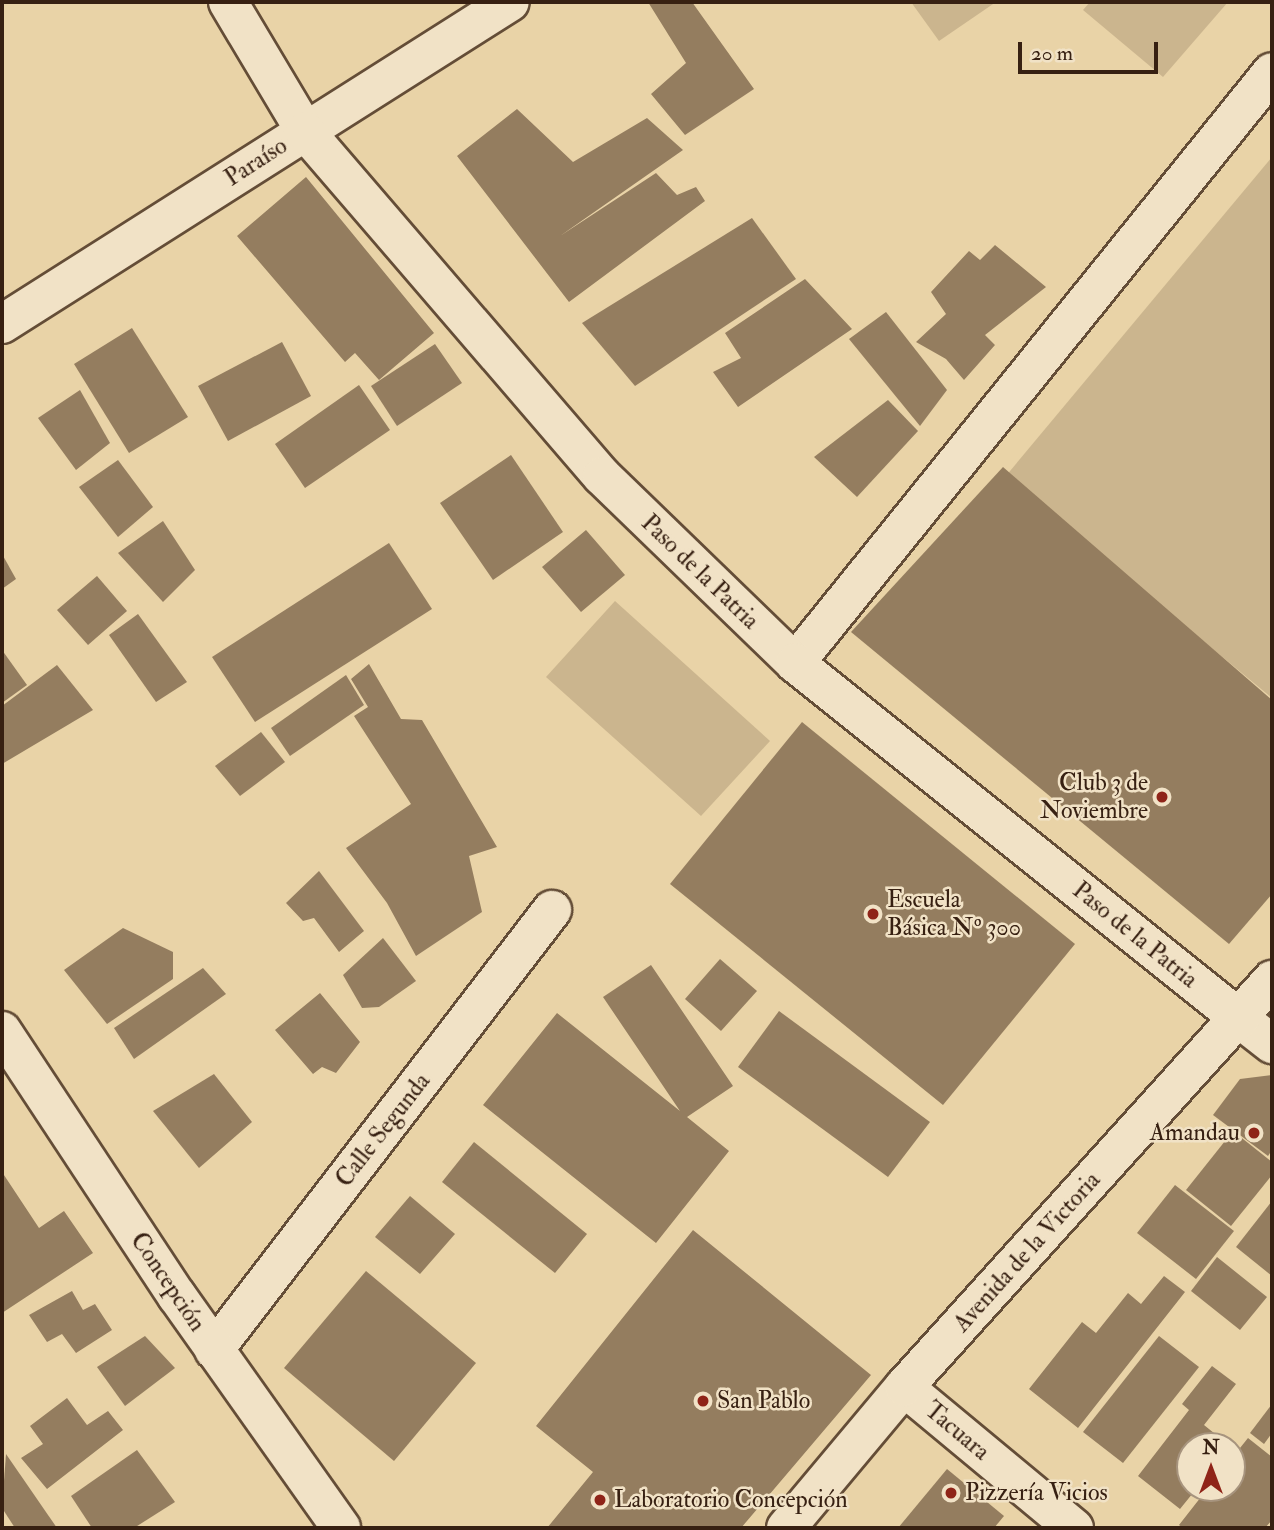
<!DOCTYPE html>
<html>
<head>
<meta charset="utf-8">
<style>
	body { margin:0 }
	#map { position:relative; width:1274px; height:1530px; overflow:hidden; background:#e9d3a7; font-family:"IM FELL Double Pica",serif }
	div>[style] { position:absolute }
	[style*='--x'] { left:calc(var(--x)*1px); top:calc(var(--y)*1px); width:calc(var(--w)*1px); rotate:calc(var(--a)*1deg) }
	.green>* { inset:0; background:#cbb58e }
	.building>* { inset:0; background:#947d5f }
	.roads { filter:drop-shadow(2px 0 #644d37) drop-shadow(-2px 0 #644d37) drop-shadow(0 2px #644d37) drop-shadow(0 -2px #644d37) }
	.minor>* { height:38px; margin:-19px; padding:0 19px; transform-origin:19px; border-radius:19px; background:#f1e2c6 }
	.tertiary>* { height:38px; margin:-19px; padding:0 19px; transform-origin:19px; border-radius:19px; background:#f1e2c6 }
	.secondary>* { height:38px; margin:-19px; padding:0 19px; transform-origin:19px; border-radius:19px; background:#f1e2c6 }
	.dots>* { width:19px; height:19px; translate:-50% -50%; box-sizing:border-box; border:4px solid #f1e2c6; border-radius:50% }
	span { translate:-50% -50%; white-space:nowrap; text-align:center; line-height:1.15; -webkit-text-stroke:5px #f1e2c6; paint-order:stroke }
	.street-label { font-size:24px; color:#372012 }
	.poi-label { font-size:24px; color:#372012 }
	.right { translate:-100% -50%; text-align:right }
	.left { translate:0 -50%; text-align:left }
	.frame { position:absolute; inset:0; border:4px solid #372012; pointer-events:none }
	.north { position:absolute; left:1176px; top:1432px; width:70px; height:70px; box-sizing:border-box; background:#f1e2c6; border:2px solid #a7947e; border-radius:50%; rotate:0deg; font-size:19px; font-weight:700; line-height:28px; text-align:center; color:#372012 }
	.north::after { content:''; display:block; margin:auto; width:24px; height:32px; background:#8f2418; clip-path:polygon(50% 0,100% 100%,50% 72%,0 100%) }
	.scale { position:absolute; left:1018px; top:42px; width:140px; height:32px; box-sizing:border-box; border:4px solid #372012; border-top:0; padding-left:9px; font-size:21px; line-height:24px; white-space:nowrap; color:#372012; -webkit-text-stroke:5px #f1e2c6; paint-order:stroke }
</style>
</head>
<body>
<div id="map">
	<div class="green">
		<div style="clip-path:polygon(911px 2px,996px 2px,939px 41px)"></div>
		<div style="clip-path:polygon(1090px 2px,1228px 2px,1163px 77px,1083px 10px)"></div>
		<div style="clip-path:polygon(1272px 157px,1272px 698px,1005px 477px)"></div>
		<div style="clip-path:polygon(615px 601px,770px 741px,701px 816px,546px 677px)"></div>
	</div>
	<div class="building">
		<div style="clip-path:polygon(648px 2px,692px 2px,754px 89px,685px 135px,651px 94px,686px 63px)"></div>
		<div style="clip-path:polygon(517px 109px,573px 162px,647px 118px,683px 150px,560px 236px,656px 173px,677px 195px,696px 187px,705px 201px,569px 302px,457px 156px)"></div>
		<div style="clip-path:polygon(306px 177px,434px 333px,379px 380px,355px 353px,345px 362px,237px 236px)"></div>
		<div style="clip-path:polygon(752px 218px,796px 279px,635px 386px,582px 323px)"></div>
		<div style="clip-path:polygon(995px 245px,1046px 287px,985px 335px,995px 345px,964px 380px,946px 359px,916px 342px,946px 314px,931px 292px,969px 251px,980px 260px)"></div>
		<div style="clip-path:polygon(805px 279px,852px 329px,738px 407px,713px 372px,741px 358px,725px 333px)"></div>
		<div style="clip-path:polygon(886px 312px,947px 390px,920px 426px,849px 339px)"></div>
		<div style="clip-path:polygon(132px 328px,188px 417px,129px 453px,74px 364px)"></div>
		<div style="clip-path:polygon(282px 342px,311px 396px,228px 441px,198px 386px)"></div>
		<div style="clip-path:polygon(435px 344px,462px 383px,397px 426px,371px 386px)"></div>
		<div style="clip-path:polygon(359px 385px,390px 430px,305px 488px,275px 444px)"></div>
		<div style="clip-path:polygon(80px 390px,110px 443px,76px 470px,38px 418px)"></div>
		<div style="clip-path:polygon(888px 400px,918px 431px,857px 497px,814px 457px)"></div>
		<div style="clip-path:polygon(511px 455px,563px 532px,493px 580px,440px 503px)"></div>
		<div style="clip-path:polygon(118px 460px,153px 507px,118px 537px,79px 487px)"></div>
		<div style="clip-path:polygon(1003px 467px,1272px 700px,1272px 894px,1229px 944px,851px 632px)"></div>
		<div style="clip-path:polygon(163px 521px,195px 570px,163px 602px,118px 553px)"></div>
		<div style="clip-path:polygon(586px 530px,625px 575px,581px 612px,542px 567px)"></div>
		<div style="clip-path:polygon(389px 543px,432px 609px,255px 722px,212px 657px)"></div>
		<div style="clip-path:polygon(2px 554px,16px 579px,2px 589px)"></div>
		<div style="clip-path:polygon(97px 576px,127px 611px,88px 645px,57px 610px)"></div>
		<div style="clip-path:polygon(138px 614px,187px 682px,156px 702px,109px 635px)"></div>
		<div style="clip-path:polygon(2px 650px,27px 685px,2px 703px)"></div>
		<div style="clip-path:polygon(369px 664px,401px 719px,422px 720px,497px 847px,469px 856px,482px 912px,416px 956px,387px 903px,346px 848px,411px 804px,354px 716px,368px 707px,351px 679px)"></div>
		<div style="clip-path:polygon(57px 665px,93px 710px,2px 764px,2px 706px)"></div>
		<div style="clip-path:polygon(346px 675px,364px 705px,290px 756px,271px 728px)"></div>
		<div style="clip-path:polygon(802px 722px,1075px 944px,943px 1105px,670px 884px)"></div>
		<div style="clip-path:polygon(261px 732px,285px 762px,240px 796px,215px 766px)"></div>
		<div style="clip-path:polygon(319px 871px,364px 931px,339px 952px,314px 918px,303px 921px,286px 903px)"></div>
		<div style="clip-path:polygon(123px 928px,173px 952px,173px 979px,107px 1024px,64px 970px)"></div>
		<div style="clip-path:polygon(383px 938px,416px 981px,379px 1007px,362px 1008px,343px 975px)"></div>
		<div style="clip-path:polygon(720px 959px,757px 991px,721px 1031px,685px 999px)"></div>
		<div style="clip-path:polygon(651px 965px,733px 1086px,687px 1117px,729px 1151px,656px 1243px,483px 1105px,557px 1013px,680px 1111px,603px 997px)"></div>
		<div style="clip-path:polygon(203px 968px,226px 994px,134px 1059px,114px 1028px)"></div>
		<div style="clip-path:polygon(320px 993px,360px 1042px,336px 1073px,322px 1067px,313px 1074px,275px 1030px)"></div>
		<div style="clip-path:polygon(779px 1011px,930px 1122px,888px 1177px,738px 1067px)"></div>
		<div style="clip-path:polygon(214px 1074px,252px 1122px,199px 1168px,153px 1111px)"></div>
		<div style="clip-path:polygon(1272px 1075px,1272px 1150px,1268px 1156px,1213px 1115px,1240px 1079px)"></div>
		<div style="clip-path:polygon(1233px 1131px,1272px 1162px,1272px 1175px,1231px 1226px,1186px 1190px)"></div>
		<div style="clip-path:polygon(474px 1142px,587px 1234px,555px 1273px,442px 1182px)"></div>
		<div style="clip-path:polygon(2px 1172px,39px 1228px,64px 1211px,93px 1253px,2px 1313px)"></div>
		<div style="clip-path:polygon(1175px 1185px,1234px 1231px,1196px 1279px,1137px 1233px)"></div>
		<div style="clip-path:polygon(410px 1196px,455px 1234px,420px 1274px,375px 1237px)"></div>
		<div style="clip-path:polygon(1272px 1201px,1272px 1276px,1236px 1247px)"></div>
		<div style="clip-path:polygon(693px 1230px,871px 1375px,741px 1528px,547px 1528px,593px 1472px,536px 1426px)"></div>
		<div style="clip-path:polygon(1217px 1257px,1267px 1297px,1240px 1330px,1191px 1291px)"></div>
		<div style="clip-path:polygon(366px 1271px,476px 1363px,394px 1461px,284px 1368px)"></div>
		<div style="clip-path:polygon(1164px 1276px,1185px 1292px,1078px 1428px,1029px 1389px,1082px 1322px,1096px 1333px,1128px 1293px,1141px 1304px)"></div>
		<div style="clip-path:polygon(72px 1291px,83px 1310px,95px 1304px,112px 1330px,76px 1353px,62px 1334px,47px 1342px,29px 1315px)"></div>
		<div style="clip-path:polygon(145px 1336px,175px 1368px,125px 1406px,97px 1367px)"></div>
		<div style="clip-path:polygon(1159px 1336px,1199px 1367px,1123px 1463px,1083px 1432px)"></div>
		<div style="clip-path:polygon(1212px 1366px,1236px 1384px,1204px 1425px,1230px 1446px,1190px 1446px,1190px 1488px,1197px 1488px,1180px 1509px,1138px 1476px,1189px 1410px,1182px 1404px)"></div>
		<div style="clip-path:polygon(67px 1398px,87px 1425px,108px 1411px,123px 1430px,47px 1489px,21px 1458px,43px 1444px,30px 1426px)"></div>
		<div style="clip-path:polygon(1272px 1404px,1272px 1433px,1264px 1444px,1250px 1433px)"></div>
		<div style="clip-path:polygon(1248px 1438px,1272px 1457px,1272px 1520px,1265px 1528px,1183px 1528px,1179px 1525px,1208px 1488px,1232px 1488px,1232px 1458px)"></div>
		<div style="clip-path:polygon(137px 1450px,175px 1502px,134px 1528px,92px 1528px,71px 1496px)"></div>
		<div style="clip-path:polygon(6px 1454px,57px 1528px,15px 1528px,2px 1508px)"></div>
		<div style="clip-path:polygon(947px 1469px,1004px 1516px,994px 1528px,898px 1528px)"></div>
	</div>
	<div class="roads">
		<div class="minor">
			<div style="--x:2;--y:324;--w:601;--a:-32.37"></div>
			<div style="--x:795;--y:663;--w:759;--a:-51.09"></div>
			<div style="--x:1240;--y:1019;--w:41;--a:38"></div>
			<div style="--x:214;--y:1350;--w:555;--a:-52.47"></div>
			<div style="--x:904;--y:1387;--w:221;--a:39.7"></div>
		</div>
		<div class="tertiary">
			<div style="--x:228;--y:2;--w:150;--a:59.2"></div>
			<div style="--x:305;--y:131;--w:455;--a:49.3"></div>
			<div style="--x:602;--y:476;--w:269;--a:44.1"></div>
			<div style="--x:795;--y:663;--w:570;--a:38.66"></div>
			<div style="--x:2;--y:1031;--w:318;--a:56.6"></div>
			<div style="--x:177;--y:1296;--w:284;--a:54.7"></div>
		</div>
		<div class="secondary">
			<div style="--x:786;--y:1528;--w:184;--a:-50.1"></div>
			<div style="--x:904;--y:1387;--w:549;--a:-47.88"></div>
		</div>
	</div>
	<div class="dots">
		<div style="left:1162px;top:797px;background:#8f2418"></div>
		<div style="left:873px;top:914px;background:#8f2418"></div>
		<div style="left:1254px;top:1133px;background:#8f2418"></div>
		<div style="left:703px;top:1401px;background:#8f2418"></div>
		<div style="left:951px;top:1493px;background:#8f2418"></div>
		<div style="left:600px;top:1500px;background:#8f2418"></div>
	</div>
	<div class="street-label">
		<span style="left:256px;top:162px;rotate:-33deg">Paraíso</span>
		<span style="left:700px;top:572px;rotate:44deg">Paso de la Patria</span>
		<span style="left:1135px;top:935px;rotate:39deg">Paso de la Patria</span>
		<span style="left:383px;top:1130px;rotate:-52deg">Calle Segunda</span>
		<span style="left:1027px;top:1252px;rotate:-48deg">Avenida de la Victoria</span>
		<span style="left:168px;top:1282px;rotate:56deg">Concepción</span>
		<span style="left:957px;top:1431px;rotate:40deg">Tacuara</span>
	</div>
	<div class="poi-label">
		<span class="right" style="left:1148px;top:797px">Club 3 de<br>Noviembre</span>
		<span class="left" style="left:887px;top:914px">Escuela<br>Básica Nº 300</span>
		<span class="right" style="left:1240px;top:1133px">Amandau</span>
		<span class="left" style="left:717px;top:1401px">San Pablo</span>
		<span class="left" style="left:965px;top:1493px">Pizzería Vicios</span>
		<span class="left" style="left:614px;top:1500px">Laboratorio Concepción</span>
	</div>
	<div class="frame"></div>
	<div class="north">N</div>
	<div class="scale">20 m</div>
</div>
</body>
</html>
